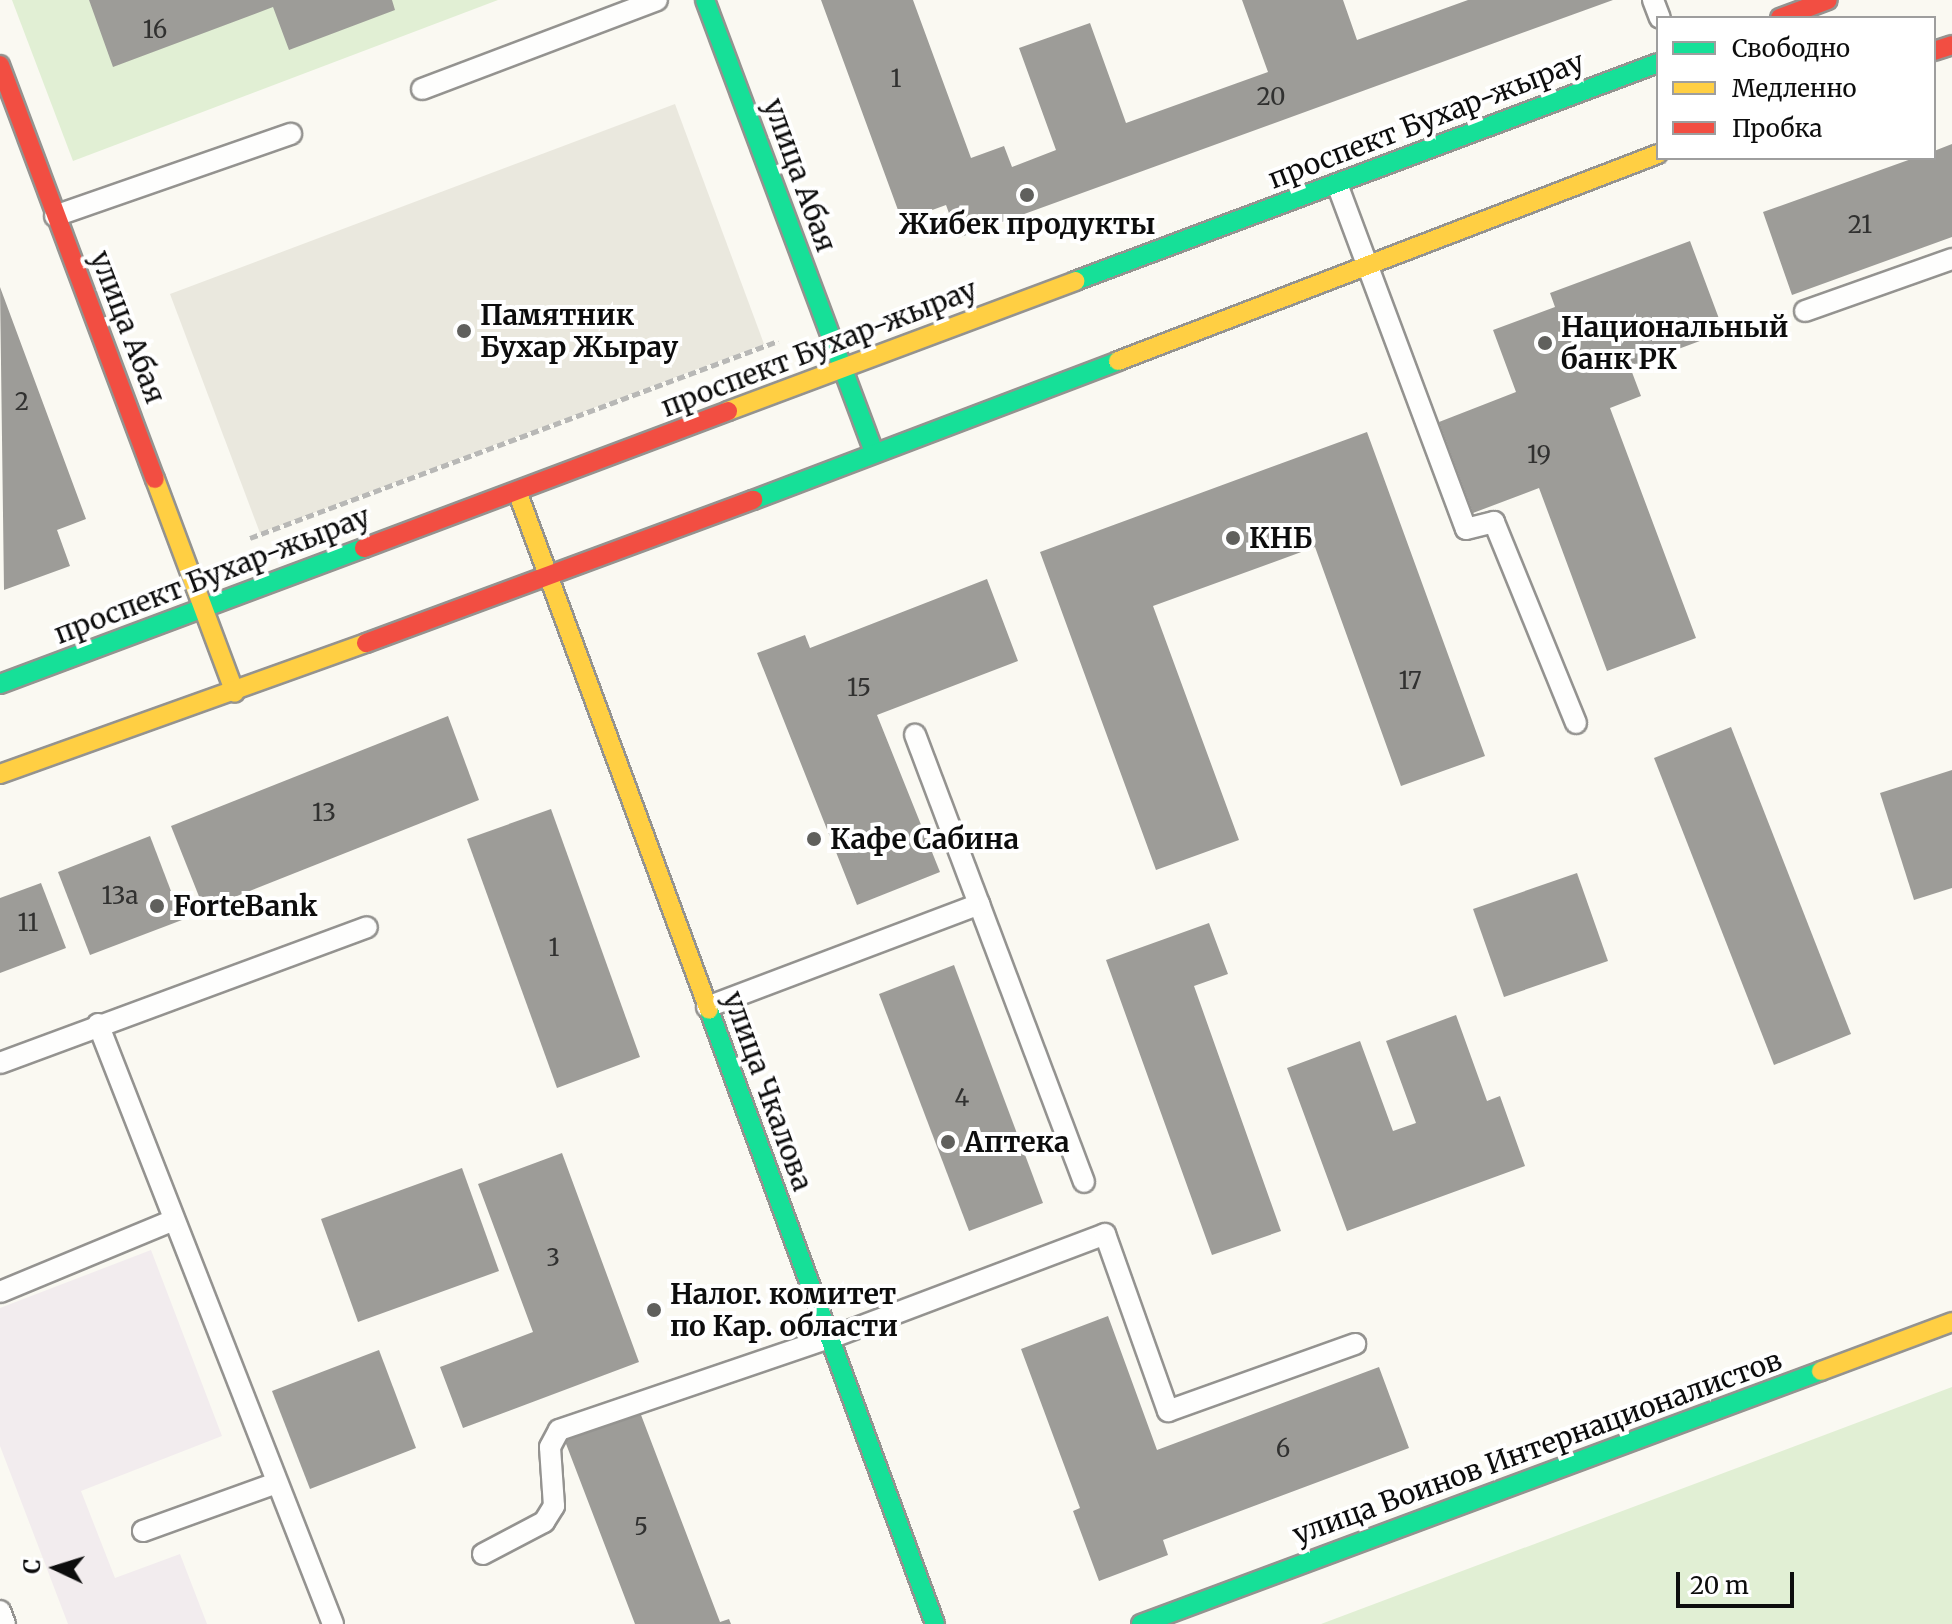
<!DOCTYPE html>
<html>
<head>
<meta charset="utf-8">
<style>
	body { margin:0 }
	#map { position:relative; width:1952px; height:1624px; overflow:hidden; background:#faf9f2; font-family:Merriweather,serif }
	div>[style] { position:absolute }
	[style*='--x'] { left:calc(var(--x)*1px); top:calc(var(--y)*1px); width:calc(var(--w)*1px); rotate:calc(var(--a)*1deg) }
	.industrial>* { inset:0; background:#f2ecee }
	.green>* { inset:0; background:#e1efd4 }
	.plaza>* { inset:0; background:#eae8de }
	.building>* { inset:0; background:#9d9c98 }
	.path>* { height:5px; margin-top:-2.5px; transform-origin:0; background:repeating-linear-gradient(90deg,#b8b8b6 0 8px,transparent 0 12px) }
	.roads { filter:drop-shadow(2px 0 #949390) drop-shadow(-2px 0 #949390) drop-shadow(0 2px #949390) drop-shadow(0 -2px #949390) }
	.lane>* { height:20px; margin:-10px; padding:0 10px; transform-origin:10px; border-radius:10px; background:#fefefd }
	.fast>* { height:18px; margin:-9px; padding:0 9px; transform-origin:9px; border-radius:9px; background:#16e098 }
	.slow>* { height:18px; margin:-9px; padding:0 9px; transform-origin:9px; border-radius:9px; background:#ffcf43 }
	.jam>* { height:18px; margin:-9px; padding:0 9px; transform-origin:9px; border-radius:9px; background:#f24e42 }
	.dots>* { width:22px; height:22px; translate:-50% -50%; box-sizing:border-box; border:4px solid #fff; border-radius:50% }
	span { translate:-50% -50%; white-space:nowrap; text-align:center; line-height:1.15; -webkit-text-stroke:8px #fff; paint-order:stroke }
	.number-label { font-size:24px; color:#313130 }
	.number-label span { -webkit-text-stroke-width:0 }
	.street-label { font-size:28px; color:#0d0d0d }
	.poi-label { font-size:28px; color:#0d0d0d; font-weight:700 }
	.left { translate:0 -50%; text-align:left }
	.legend { position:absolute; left:1656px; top:16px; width:280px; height:144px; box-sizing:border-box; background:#fff; border:2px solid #9e9e9e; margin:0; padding:10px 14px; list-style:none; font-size:24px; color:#0d0d0d }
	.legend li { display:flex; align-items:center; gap:16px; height:40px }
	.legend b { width:40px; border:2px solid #9e9e9e }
	.north { position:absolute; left:16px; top:1528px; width:80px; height:80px; -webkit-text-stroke:6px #fff; paint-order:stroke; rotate:274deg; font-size:22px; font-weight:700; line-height:32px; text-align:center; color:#0d0d0d }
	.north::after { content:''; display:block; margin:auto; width:28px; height:36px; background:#0d0d0d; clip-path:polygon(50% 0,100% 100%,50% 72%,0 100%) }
	.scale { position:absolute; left:1676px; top:1572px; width:118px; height:36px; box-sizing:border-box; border:4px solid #0d0d0d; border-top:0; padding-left:10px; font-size:24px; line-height:28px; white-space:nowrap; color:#0d0d0d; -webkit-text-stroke:6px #fff; paint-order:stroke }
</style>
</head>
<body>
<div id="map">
	<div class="industrial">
		<div style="clip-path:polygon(151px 1250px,222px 1436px,81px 1491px,115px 1578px,180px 1554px,207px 1624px,68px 1624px,0 1446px,0 1308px)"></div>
	</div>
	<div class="green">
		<div style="clip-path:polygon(12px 0,498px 0,73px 161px)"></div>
		<div style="clip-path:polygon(1952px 1387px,1952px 1624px,1321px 1624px,1697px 1483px)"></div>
	</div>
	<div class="plaza">
		<div style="clip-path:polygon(675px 104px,764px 344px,260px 533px,170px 294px)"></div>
	</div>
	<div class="building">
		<div style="clip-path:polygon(89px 0,392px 0,395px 10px,289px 50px,273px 7px,113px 67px)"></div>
		<div style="clip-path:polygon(821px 0,913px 0,971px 158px,1004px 146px,1012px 167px,1056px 150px,1019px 48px,1090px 23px,1126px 123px,1268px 72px,1242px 0,1343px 0,1357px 40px,1468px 0,1613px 0,958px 238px,946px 205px,902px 221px)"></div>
		<div style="clip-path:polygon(1952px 144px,1952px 237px,1792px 295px,1763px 212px,1914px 158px,1934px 158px,1934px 151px)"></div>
		<div style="clip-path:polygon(1690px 241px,1724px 332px,1630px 367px,1641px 396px,1610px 408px,1696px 638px,1607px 671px,1539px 488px,1473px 513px,1439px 422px,1516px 392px,1493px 330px,1555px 307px,1550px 293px)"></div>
		<div style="clip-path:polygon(0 287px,86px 519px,57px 530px,70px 566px,4px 590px)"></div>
		<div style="clip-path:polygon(1367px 432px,1485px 756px,1401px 786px,1315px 547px,1153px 606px,1239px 840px,1156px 870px,1040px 552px)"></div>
		<div style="clip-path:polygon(987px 579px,1018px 661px,877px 715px,940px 872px,857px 905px,757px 653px,805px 635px,810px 648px)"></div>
		<div style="clip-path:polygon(448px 716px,479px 800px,204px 909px,171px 826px)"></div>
		<div style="clip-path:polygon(1731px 727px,1851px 1034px,1774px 1065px,1654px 758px)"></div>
		<div style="clip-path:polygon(1952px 770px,1952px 888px,1914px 900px,1880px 793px)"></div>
		<div style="clip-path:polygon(551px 809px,640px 1057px,557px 1088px,467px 839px)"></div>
		<div style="clip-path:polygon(150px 836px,182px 920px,90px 955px,58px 872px)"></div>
		<div style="clip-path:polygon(1577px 873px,1608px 961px,1504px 997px,1473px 909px)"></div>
		<div style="clip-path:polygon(41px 883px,66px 948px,0 973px,0 898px)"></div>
		<div style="clip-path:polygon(1209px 923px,1228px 974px,1194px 986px,1281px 1231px,1212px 1255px,1106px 960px)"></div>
		<div style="clip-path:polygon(954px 965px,1043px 1203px,969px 1231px,879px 994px)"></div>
		<div style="clip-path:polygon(1456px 1015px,1487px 1101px,1500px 1096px,1525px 1166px,1347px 1231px,1287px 1068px,1360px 1041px,1393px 1131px,1416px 1123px,1386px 1041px)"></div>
		<div style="clip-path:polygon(562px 1153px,639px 1362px,463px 1428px,440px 1367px,533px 1332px,478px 1184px)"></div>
		<div style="clip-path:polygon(462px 1168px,499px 1271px,358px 1322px,321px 1219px)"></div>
		<div style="clip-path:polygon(1108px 1316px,1157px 1450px,1379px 1367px,1409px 1448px,1163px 1540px,1168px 1555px,1099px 1581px,1073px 1511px,1080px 1508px,1021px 1349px)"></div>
		<div style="clip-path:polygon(379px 1350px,416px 1448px,310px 1489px,272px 1391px)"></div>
		<div style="clip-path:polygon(638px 1407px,720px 1622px,729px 1619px,731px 1624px,635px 1624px,563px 1436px)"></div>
	</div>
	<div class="path">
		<div style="--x:250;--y:538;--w:564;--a:-20.46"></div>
	</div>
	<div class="roads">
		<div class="lane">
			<div style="--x:1653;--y:0;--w:19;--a:69"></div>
			<div style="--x:422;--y:89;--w:251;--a:-20.7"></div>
			<div style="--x:1337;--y:184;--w:368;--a:69.5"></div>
			<div style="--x:1466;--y:529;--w:29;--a:-14"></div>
			<div style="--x:1494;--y:522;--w:217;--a:67.8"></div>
			<div style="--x:55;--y:216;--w:250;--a:-19.2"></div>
			<div style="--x:1805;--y:311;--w:156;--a:-19.5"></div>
			<div style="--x:979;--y:904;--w:297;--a:69.3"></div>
			<div style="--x:707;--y:1007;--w:291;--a:-20.7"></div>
			<div style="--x:979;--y:904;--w:181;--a:-110.7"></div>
			<div style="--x:98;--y:1024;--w:644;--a:68.61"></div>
			<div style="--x:0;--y:1063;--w:391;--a:-20.3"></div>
			<div style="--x:0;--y:1292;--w:188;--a:-22.5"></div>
			<div style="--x:143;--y:1531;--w:141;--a:-19.8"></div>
			<div style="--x:483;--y:1554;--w:69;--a:-27.7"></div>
			<div style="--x:544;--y:1522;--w:19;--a:-58"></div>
			<div style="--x:554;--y:1506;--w:59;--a:-93.9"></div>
			<div style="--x:550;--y:1447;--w:19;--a:-62"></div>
			<div style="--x:559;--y:1430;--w:286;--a:-18.8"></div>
			<div style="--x:830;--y:1338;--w:294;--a:-20.7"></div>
			<div style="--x:1105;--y:1234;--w:188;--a:70.4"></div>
			<div style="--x:1168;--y:1411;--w:199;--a:-19.7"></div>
			<div style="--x:0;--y:1611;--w:14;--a:69"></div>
		</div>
		<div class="fast">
			<div style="--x:705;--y:0;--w:483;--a:69.5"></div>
			<div style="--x:1075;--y:281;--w:622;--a:-20.5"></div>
			<div style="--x:753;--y:500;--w:391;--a:-20.8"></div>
			<div style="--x:0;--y:684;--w:389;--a:-20.5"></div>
			<div style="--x:709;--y:1010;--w:654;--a:69.79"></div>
			<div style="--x:1141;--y:1624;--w:726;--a:-20.41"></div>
		</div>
		<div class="slow">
			<div style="--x:1118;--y:361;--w:578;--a:-20.97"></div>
			<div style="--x:728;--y:411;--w:371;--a:-20.5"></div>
			<div style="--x:155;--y:479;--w:228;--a:69.5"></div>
			<div style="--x:517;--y:491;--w:553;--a:69.7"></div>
			<div style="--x:0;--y:774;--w:389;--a:-19.7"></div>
			<div style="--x:1821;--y:1371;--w:140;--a:-20.5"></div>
		</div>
		<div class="jam">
			<div style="--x:1780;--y:18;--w:51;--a:-20.6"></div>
			<div style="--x:1934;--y:51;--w:19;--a:-18"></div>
			<div style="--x:0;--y:65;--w:442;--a:69.5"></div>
			<div style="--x:364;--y:548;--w:389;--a:-20.6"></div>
			<div style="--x:366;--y:643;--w:413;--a:-20.3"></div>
		</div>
	</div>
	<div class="dots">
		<div style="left:1027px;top:195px;background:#60605d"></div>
		<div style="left:464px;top:331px;background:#60605d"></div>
		<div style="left:1545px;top:343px;background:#60605d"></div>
		<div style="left:1233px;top:538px;background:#60605d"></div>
		<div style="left:814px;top:839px;background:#60605d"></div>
		<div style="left:157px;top:906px;background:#60605d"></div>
		<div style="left:948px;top:1142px;background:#60605d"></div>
		<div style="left:654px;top:1310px;background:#60605d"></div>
	</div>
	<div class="number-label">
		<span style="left:155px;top:30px">16</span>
		<span style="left:896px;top:79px">1</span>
		<span style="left:1271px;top:97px">20</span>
		<span style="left:1860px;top:225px">21</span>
		<span style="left:22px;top:402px">2</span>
		<span style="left:1539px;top:455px">19</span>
		<span style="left:1410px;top:681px">17</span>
		<span style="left:859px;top:688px">15</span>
		<span style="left:324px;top:813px">13</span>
		<span style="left:120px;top:896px">13а</span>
		<span style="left:28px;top:923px">11</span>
		<span style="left:554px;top:948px">1</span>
		<span style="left:962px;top:1098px">4</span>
		<span style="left:553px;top:1258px">3</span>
		<span style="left:1283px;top:1449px">6</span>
		<span style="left:641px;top:1527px">5</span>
	</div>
	<div class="street-label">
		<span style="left:1426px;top:120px;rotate:-21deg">проспект Бухар-жырау</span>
		<span style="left:800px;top:175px;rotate:70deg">улица Абая</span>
		<span style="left:128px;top:327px;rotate:69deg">улица Абая</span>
		<span style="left:819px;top:348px;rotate:-21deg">проспект Бухар-жырау</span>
		<span style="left:212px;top:575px;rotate:-21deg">проспект Бухар-жырау</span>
		<span style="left:768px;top:1091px;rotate:70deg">улица Чкалова</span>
		<span style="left:1537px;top:1447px;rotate:-20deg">улица Воинов Интернационалистов</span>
	</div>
	<div class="poi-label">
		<span style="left:1027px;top:224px">Жибек продукты</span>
		<span class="left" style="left:480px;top:331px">Памятник<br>Бухар Жырау</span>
		<span class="left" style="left:1561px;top:343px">Национальный<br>банк РК</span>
		<span class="left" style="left:1249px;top:538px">КНБ</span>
		<span class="left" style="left:830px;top:839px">Кафе Сабина</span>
		<span class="left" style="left:173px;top:906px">ForteBank</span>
		<span class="left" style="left:964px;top:1142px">Аптека</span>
		<span class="left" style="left:670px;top:1310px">Налог. комитет<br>по Кар. области</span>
	</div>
	<ul class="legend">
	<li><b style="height:10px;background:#16e098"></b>Свободно</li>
	<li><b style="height:10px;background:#ffcf43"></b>Медленно</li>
	<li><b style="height:10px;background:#f24e42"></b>Пробка</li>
	</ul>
	<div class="north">С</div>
	<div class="scale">20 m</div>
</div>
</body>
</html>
